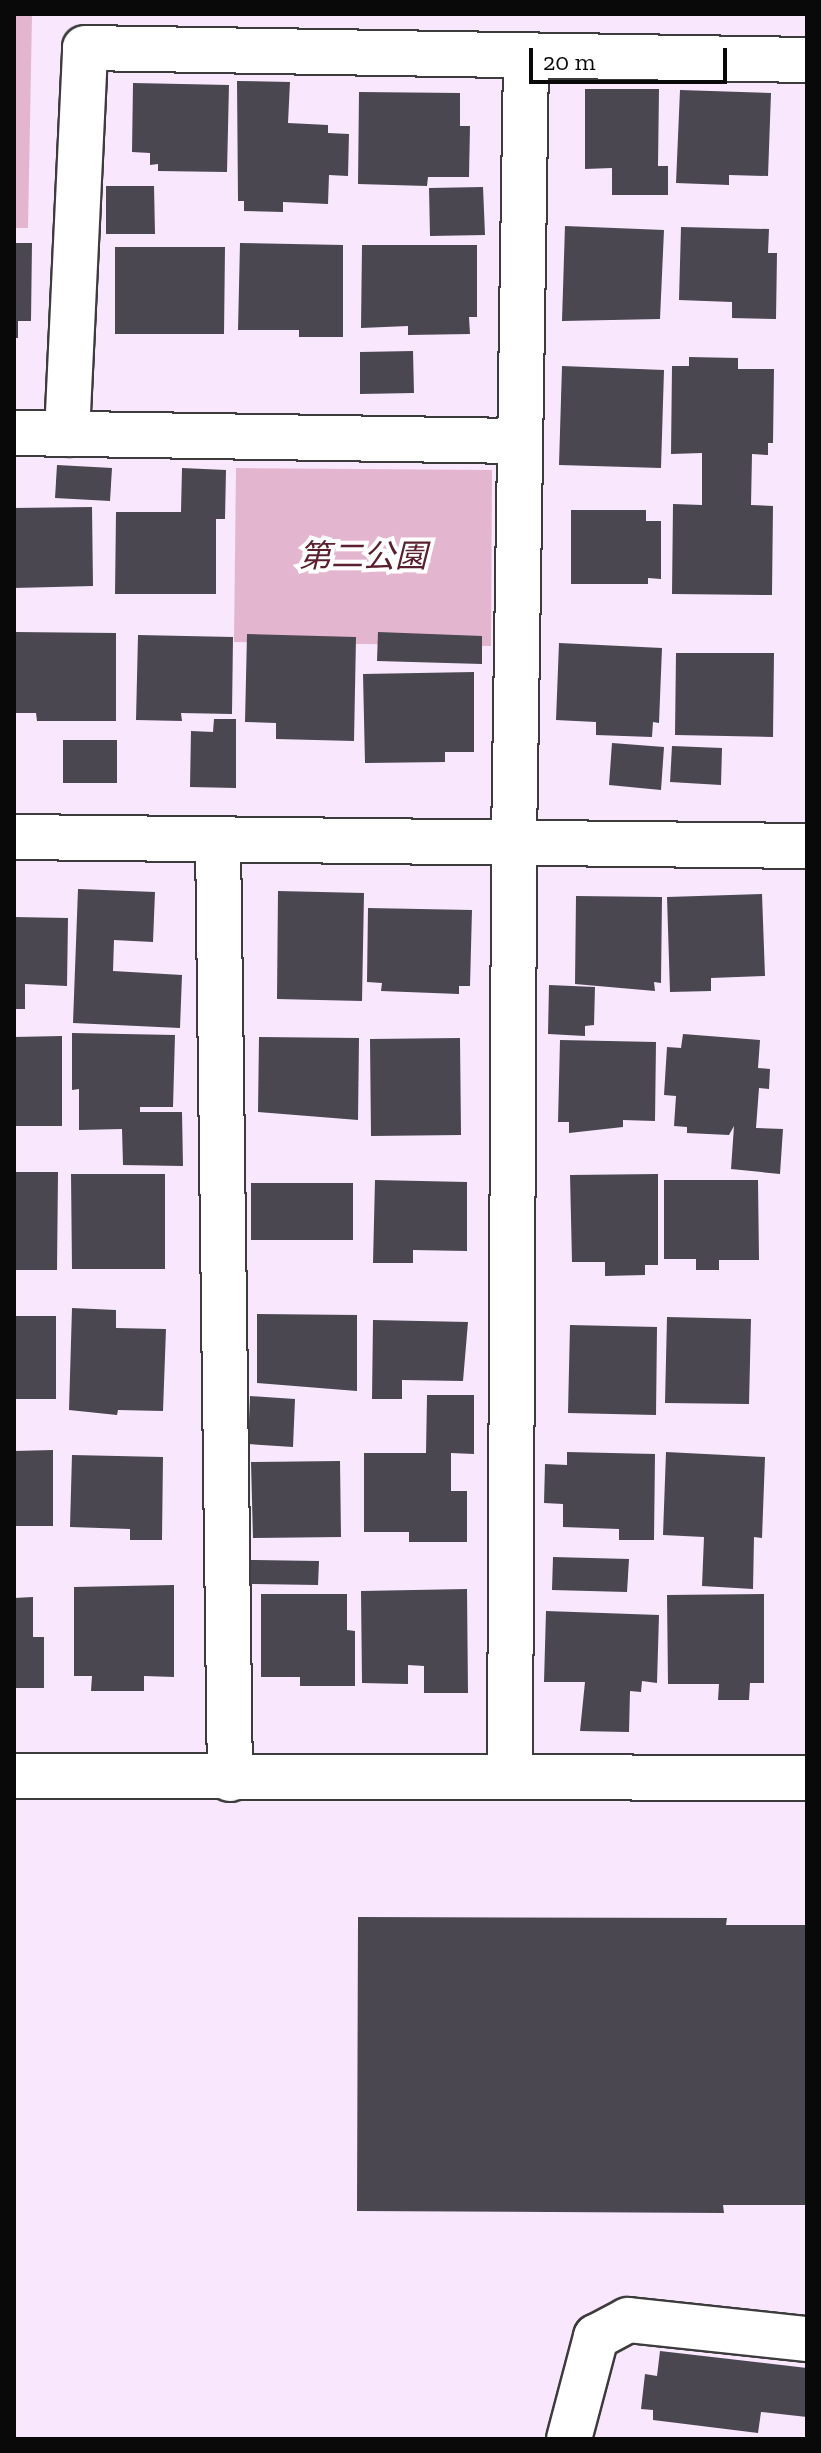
<!DOCTYPE html>
<html>
<head>
<meta charset="utf-8">
<style>
	body { margin:0 }
	#map { position:relative; width:821px; height:2453px; overflow:hidden; background:#f8e7fd; font-family:"Zilla Slab","Noto Sans JP",serif }
	div>[style] { position:absolute }
	[style*='--x'] { left:calc(var(--x)*1px); top:calc(var(--y)*1px); width:calc(var(--w)*1px); rotate:calc(var(--a)*1deg) }
	.green>* { inset:0; background:#e4b5cf }
	.building>* { inset:0; background:#4a4751 }
	.roads { filter:drop-shadow(2px 0 #3c3c3c) drop-shadow(-2px 0 #3c3c3c) drop-shadow(0 2px #3c3c3c) drop-shadow(0 -2px #3c3c3c) }
	.minor>* { height:44px; margin:-22px; padding:0 22px; transform-origin:22px; border-radius:22px; background:#fff }
	span { translate:-50% -50%; white-space:nowrap; text-align:center; line-height:1.15; -webkit-text-stroke:8px #fff; paint-order:stroke }
	.park-label { font-size:32px; color:#5b202f; font-style:italic }
	.frame { position:absolute; inset:0; border:16px solid #090909; pointer-events:none }
	.scale { position:absolute; left:529px; top:48px; width:198px; height:36px; box-sizing:border-box; border:4px solid #090909; border-top:0; padding-left:10px; font-size:24px; line-height:28px; white-space:nowrap; color:#090909; -webkit-text-stroke:6px #fff; paint-order:stroke }
</style>
</head>
<body>
<div id="map">
	<div class="green">
		<div style="clip-path:polygon(14px 14px,32px 14px,28px 228px,14px 228px)"></div>
		<div style="clip-path:polygon(236px 468px,492px 470px,491px 646px,234px 642px)"></div>
	</div>
	<div class="building">
		<div style="clip-path:polygon(237px 81px,290px 82px,288px 123px,328px 125px,328px 133px,349px 134px,348px 176px,329px 175px,328px 204px,283px 202px,283px 212px,244px 211px,244px 201px,238px 201px)"></div>
		<div style="clip-path:polygon(133px 83px,229px 85px,227px 172px,158px 171px,158px 164px,150px 165px,150px 153px,132px 152px)"></div>
		<div style="clip-path:polygon(585px 89px,659px 89px,658px 166px,668px 166px,668px 195px,612px 195px,612px 168px,585px 169px)"></div>
		<div style="clip-path:polygon(680px 90px,771px 93px,768px 176px,729px 175px,729px 185px,676px 183px)"></div>
		<div style="clip-path:polygon(359px 92px,460px 93px,460px 126px,470px 126px,469px 177px,428px 177px,427px 186px,358px 184px)"></div>
		<div style="clip-path:polygon(106px 186px,154px 186px,155px 234px,106px 234px)"></div>
		<div style="clip-path:polygon(483px 187px,485px 235px,430px 236px,429px 188px)"></div>
		<div style="clip-path:polygon(565px 226px,664px 230px,660px 319px,562px 321px)"></div>
		<div style="clip-path:polygon(681px 227px,769px 229px,768px 253px,777px 253px,776px 319px,732px 318px,732px 302px,679px 300px)"></div>
		<div style="clip-path:polygon(14px 243px,32px 243px,31px 321px,18px 321px,18px 338px,14px 338px)"></div>
		<div style="clip-path:polygon(240px 243px,343px 245px,343px 337px,299px 337px,299px 330px,238px 330px)"></div>
		<div style="clip-path:polygon(362px 245px,477px 245px,477px 317px,469px 317px,470px 334px,408px 335px,408px 326px,361px 328px)"></div>
		<div style="clip-path:polygon(115px 247px,225px 247px,224px 334px,115px 334px)"></div>
		<div style="clip-path:polygon(413px 351px,414px 393px,360px 394px,360px 352px)"></div>
		<div style="clip-path:polygon(689px 357px,738px 358px,738px 369px,774px 369px,773px 443px,768px 443px,768px 455px,752px 454px,751px 505px,773px 506px,772px 595px,672px 594px,673px 504px,702px 505px,702px 453px,671px 454px,672px 366px,689px 366px)"></div>
		<div style="clip-path:polygon(562px 366px,664px 370px,661px 468px,559px 465px)"></div>
		<div style="clip-path:polygon(57px 465px,112px 468px,110px 501px,55px 498px)"></div>
		<div style="clip-path:polygon(182px 468px,226px 470px,225px 519px,216px 519px,216px 594px,115px 594px,116px 512px,181px 512px)"></div>
		<div style="clip-path:polygon(92px 507px,93px 586px,14px 588px,14px 508px)"></div>
		<div style="clip-path:polygon(571px 510px,646px 510px,646px 521px,661px 521px,661px 579px,648px 578px,648px 584px,571px 584px)"></div>
		<div style="clip-path:polygon(14px 632px,116px 633px,116px 721px,37px 721px,36px 713px,14px 713px)"></div>
		<div style="clip-path:polygon(378px 632px,482px 636px,482px 664px,377px 661px)"></div>
		<div style="clip-path:polygon(247px 634px,356px 637px,354px 741px,276px 739px,276px 723px,245px 722px)"></div>
		<div style="clip-path:polygon(138px 635px,233px 637px,232px 714px,181px 713px,182px 721px,136px 720px)"></div>
		<div style="clip-path:polygon(559px 643px,662px 648px,659px 723px,653px 722px,652px 737px,596px 735px,596px 722px,556px 720px)"></div>
		<div style="clip-path:polygon(676px 653px,774px 653px,773px 737px,675px 735px)"></div>
		<div style="clip-path:polygon(474px 672px,474px 752px,445px 752px,445px 762px,365px 763px,363px 674px)"></div>
		<div style="clip-path:polygon(214px 719px,236px 719px,236px 788px,190px 787px,191px 731px,213px 732px)"></div>
		<div style="clip-path:polygon(63px 740px,117px 740px,117px 783px,63px 783px)"></div>
		<div style="clip-path:polygon(612px 743px,664px 747px,661px 790px,609px 785px)"></div>
		<div style="clip-path:polygon(672px 746px,722px 748px,721px 785px,670px 782px)"></div>
		<div style="clip-path:polygon(78px 889px,155px 892px,153px 942px,114px 940px,113px 971px,182px 975px,180px 1028px,73px 1023px)"></div>
		<div style="clip-path:polygon(278px 891px,364px 893px,362px 1001px,277px 999px)"></div>
		<div style="clip-path:polygon(762px 894px,765px 976px,711px 978px,711px 991px,670px 992px,667px 897px)"></div>
		<div style="clip-path:polygon(576px 896px,662px 897px,661px 983px,654px 982px,655px 991px,575px 984px)"></div>
		<div style="clip-path:polygon(368px 908px,472px 910px,470px 986px,459px 986px,459px 994px,381px 991px,382px 983px,367px 982px)"></div>
		<div style="clip-path:polygon(14px 917px,68px 918px,67px 986px,25px 984px,25px 1009px,14px 1009px)"></div>
		<div style="clip-path:polygon(549px 985px,595px 987px,594px 1025px,585px 1026px,585px 1036px,548px 1034px)"></div>
		<div style="clip-path:polygon(72px 1033px,175px 1035px,173px 1107px,140px 1107px,140px 1112px,182px 1112px,183px 1166px,123px 1165px,122px 1129px,79px 1130px,79px 1089px,72px 1090px)"></div>
		<div style="clip-path:polygon(683px 1034px,760px 1040px,758px 1068px,770px 1069px,769px 1089px,759px 1088px,756px 1128px,783px 1129px,780px 1174px,731px 1169px,734px 1126px,729px 1135px,687px 1133px,687px 1127px,674px 1126px,676px 1096px,664px 1095px,667px 1047px,681px 1048px)"></div>
		<div style="clip-path:polygon(62px 1036px,62px 1126px,14px 1126px,14px 1037px)"></div>
		<div style="clip-path:polygon(259px 1037px,359px 1038px,358px 1120px,258px 1112px)"></div>
		<div style="clip-path:polygon(460px 1038px,461px 1135px,371px 1136px,370px 1039px)"></div>
		<div style="clip-path:polygon(560px 1040px,656px 1042px,655px 1121px,623px 1120px,623px 1127px,569px 1133px,569px 1122px,558px 1122px)"></div>
		<div style="clip-path:polygon(14px 1172px,58px 1172px,57px 1270px,14px 1270px)"></div>
		<div style="clip-path:polygon(71px 1174px,165px 1174px,165px 1269px,72px 1269px)"></div>
		<div style="clip-path:polygon(658px 1174px,658px 1265px,645px 1265px,645px 1275px,605px 1276px,605px 1262px,572px 1262px,570px 1175px)"></div>
		<div style="clip-path:polygon(375px 1180px,467px 1182px,467px 1251px,413px 1250px,413px 1263px,373px 1263px)"></div>
		<div style="clip-path:polygon(664px 1180px,758px 1180px,759px 1260px,719px 1260px,719px 1270px,696px 1270px,696px 1259px,664px 1259px)"></div>
		<div style="clip-path:polygon(251px 1183px,353px 1183px,353px 1240px,251px 1240px)"></div>
		<div style="clip-path:polygon(72px 1308px,116px 1310px,116px 1328px,166px 1329px,163px 1411px,118px 1410px,117px 1415px,69px 1410px)"></div>
		<div style="clip-path:polygon(257px 1314px,357px 1315px,357px 1391px,257px 1383px)"></div>
		<div style="clip-path:polygon(14px 1316px,56px 1316px,56px 1399px,14px 1399px)"></div>
		<div style="clip-path:polygon(667px 1317px,751px 1319px,749px 1404px,665px 1403px)"></div>
		<div style="clip-path:polygon(373px 1320px,468px 1322px,463px 1381px,402px 1380px,402px 1399px,372px 1399px)"></div>
		<div style="clip-path:polygon(570px 1325px,657px 1327px,656px 1415px,568px 1413px)"></div>
		<div style="clip-path:polygon(427px 1395px,474px 1395px,474px 1454px,451px 1453px,451px 1491px,467px 1491px,467px 1542px,409px 1542px,409px 1532px,364px 1532px,364px 1453px,426px 1453px)"></div>
		<div style="clip-path:polygon(250px 1396px,295px 1399px,293px 1447px,248px 1444px)"></div>
		<div style="clip-path:polygon(53px 1450px,53px 1526px,14px 1526px,14px 1451px)"></div>
		<div style="clip-path:polygon(567px 1452px,655px 1454px,654px 1540px,619px 1540px,619px 1529px,563px 1527px,563px 1504px,544px 1503px,545px 1464px,567px 1465px)"></div>
		<div style="clip-path:polygon(666px 1452px,765px 1457px,762px 1538px,754px 1537px,753px 1589px,702px 1586px,704px 1537px,663px 1535px)"></div>
		<div style="clip-path:polygon(72px 1455px,163px 1457px,162px 1540px,130px 1540px,130px 1529px,70px 1527px)"></div>
		<div style="clip-path:polygon(340px 1461px,341px 1537px,253px 1538px,251px 1462px)"></div>
		<div style="clip-path:polygon(553px 1557px,629px 1559px,627px 1592px,552px 1590px)"></div>
		<div style="clip-path:polygon(249px 1560px,319px 1561px,318px 1585px,249px 1584px)"></div>
		<div style="clip-path:polygon(174px 1585px,174px 1677px,144px 1676px,144px 1691px,91px 1691px,92px 1676px,74px 1676px,74px 1587px)"></div>
		<div style="clip-path:polygon(467px 1589px,468px 1693px,424px 1693px,424px 1666px,408px 1665px,408px 1684px,362px 1683px,361px 1591px)"></div>
		<div style="clip-path:polygon(261px 1594px,347px 1594px,347px 1630px,355px 1631px,355px 1686px,300px 1686px,300px 1677px,261px 1677px)"></div>
		<div style="clip-path:polygon(764px 1594px,764px 1683px,750px 1683px,749px 1700px,718px 1700px,719px 1684px,668px 1684px,667px 1595px)"></div>
		<div style="clip-path:polygon(33px 1597px,33px 1637px,44px 1637px,44px 1688px,14px 1688px,14px 1598px)"></div>
		<div style="clip-path:polygon(546px 1611px,659px 1615px,657px 1683px,642px 1681px,641px 1692px,630px 1691px,629px 1732px,580px 1731px,585px 1682px,544px 1682px)"></div>
		<div style="clip-path:polygon(358px 1917px,727px 1918px,726px 1925px,807px 1925px,807px 2205px,723px 2205px,724px 2213px,357px 2211px)"></div>
		<div style="clip-path:polygon(660px 2351px,807px 2368px,807px 2417px,761px 2412px,758px 2433px,653px 2420px,653px 2410px,641px 2409px,645px 2374px,657px 2376px)"></div>
	</div>
	<div class="roads">
		<div class="minor">
			<div style="--x:14;--y:433;--w:506;--a:0.91"></div>
			<div style="--x:67;--y:434;--w:386;--a:-87.3"></div>
			<div style="--x:85;--y:48;--w:722;--a:0.95"></div>
			<div style="--x:14;--y:837;--w:793;--a:0.65"></div>
			<div style="--x:218;--y:839;--w:940;--a:89.27"></div>
			<div style="--x:510;--y:1774;--w:932;--a:-89.75"></div>
			<div style="--x:514;--y:842;--w:783;--a:-89.12"></div>
			<div style="--x:14;--y:1776;--w:793;--a:0.14"></div>
			<div style="--x:569;--y:2439;--w:106;--a:-75.2"></div>
			<div style="--x:596;--y:2337;--w:36;--a:-28"></div>
			<div style="--x:628;--y:2320;--w:180;--a:6.1"></div>
		</div>
	</div>
	<div class="park-label">
		<span style="left:363px;top:556px">第二公園</span>
	</div>
	<div class="frame"></div>
	<div class="scale">20 m</div>
</div>
</body>
</html>
